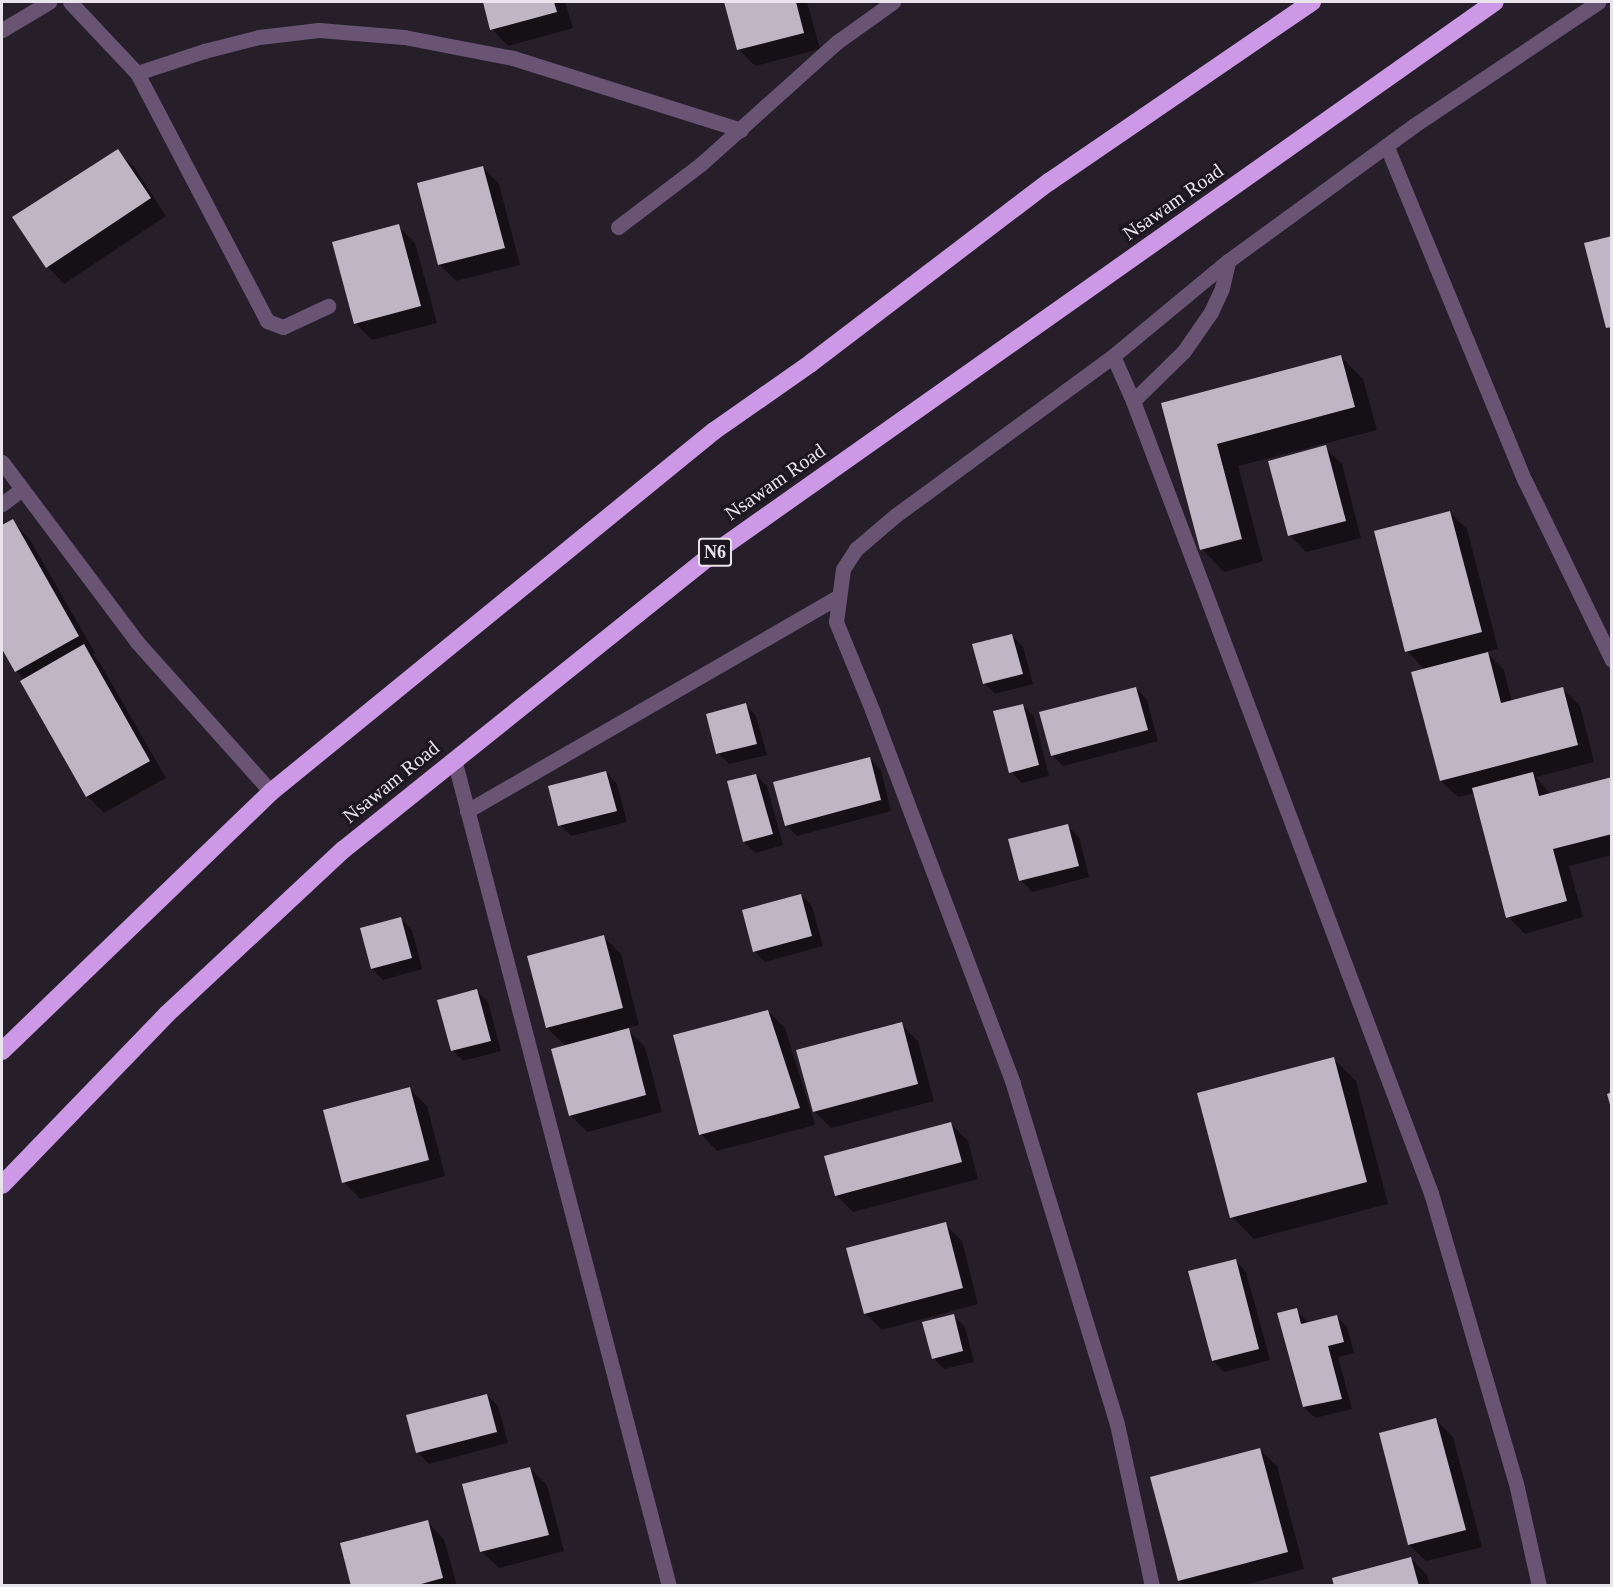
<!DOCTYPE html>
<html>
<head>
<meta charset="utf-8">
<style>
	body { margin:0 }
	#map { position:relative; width:1613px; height:1587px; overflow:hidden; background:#261f2a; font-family:"Times New Roman",serif }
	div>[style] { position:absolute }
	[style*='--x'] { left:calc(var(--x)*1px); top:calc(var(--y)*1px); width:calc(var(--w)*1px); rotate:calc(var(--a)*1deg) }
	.shadow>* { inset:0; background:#0007 }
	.building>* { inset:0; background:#bfb5c4 }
	.minor>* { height:15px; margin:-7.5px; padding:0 7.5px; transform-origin:7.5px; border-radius:7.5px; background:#695474 }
	.highway>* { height:18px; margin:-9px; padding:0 9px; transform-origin:9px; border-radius:9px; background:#cd99e7 }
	span { translate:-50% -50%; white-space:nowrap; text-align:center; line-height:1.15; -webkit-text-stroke:6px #1c1620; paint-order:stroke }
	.shield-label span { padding:2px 4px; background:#1c1620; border:2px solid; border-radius:4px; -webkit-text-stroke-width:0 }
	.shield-label { font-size:18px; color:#e9e4ec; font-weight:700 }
	.street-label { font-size:20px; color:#e9e4ec }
	.frame { position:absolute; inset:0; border:3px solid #e9e4ec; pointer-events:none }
</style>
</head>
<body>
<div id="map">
	<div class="shadow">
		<div style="clip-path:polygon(484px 2px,565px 2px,573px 28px,508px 46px,492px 29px)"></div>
		<div style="clip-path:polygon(726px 2px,807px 2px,820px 49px,755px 66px,738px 49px)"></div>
		<div style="clip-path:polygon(117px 151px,134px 167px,166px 216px,64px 284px,48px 267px,14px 217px)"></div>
		<div style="clip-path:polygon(483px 167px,499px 184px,520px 265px,456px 281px,439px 264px)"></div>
		<div style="clip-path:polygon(398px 226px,415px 243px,437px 323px,372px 340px,355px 323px)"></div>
		<div style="clip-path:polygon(1341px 357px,1363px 379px,1377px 430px,1238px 466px,1263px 561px,1224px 572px,1202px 549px,1163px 404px)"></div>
		<div style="clip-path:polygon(1325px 447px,1342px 464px,1361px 538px,1306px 552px,1289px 535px)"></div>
		<div style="clip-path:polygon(1450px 513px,1467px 529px,1498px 649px,1486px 652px,1504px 670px,1512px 702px,1563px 689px,1580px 706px,1594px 762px,1536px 777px,1551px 795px,1612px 778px,1612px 855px,1569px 866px,1583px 917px,1525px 934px,1508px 917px,1475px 793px,1458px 797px,1441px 781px,1425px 670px,1407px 651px)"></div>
		<div style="clip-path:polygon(12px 521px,29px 538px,95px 653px,92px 654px,100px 663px,166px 778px,104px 813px,87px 796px,22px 681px,25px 680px,16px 671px,2px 646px,2px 527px)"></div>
		<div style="clip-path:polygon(1012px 635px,1023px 647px,1033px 684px,995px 694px,984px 683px)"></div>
		<div style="clip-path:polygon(1136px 688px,1147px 700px,1158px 741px,1063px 766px,1052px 755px)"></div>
		<div style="clip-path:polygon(745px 705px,756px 716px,767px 755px,729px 764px,718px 753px)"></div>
		<div style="clip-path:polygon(1023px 705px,1034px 717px,1049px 776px,1022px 783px,1011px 772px)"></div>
		<div style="clip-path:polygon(870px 759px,881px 770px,891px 811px,797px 836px,786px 825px)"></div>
		<div style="clip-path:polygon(606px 772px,617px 784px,627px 822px,571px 836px,560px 825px)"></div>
		<div style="clip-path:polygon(756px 775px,767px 786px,783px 845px,755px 853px,744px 842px,729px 783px)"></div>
		<div style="clip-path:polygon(1067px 826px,1079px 837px,1089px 877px,1032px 892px,1021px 880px)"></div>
		<div style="clip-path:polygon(801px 895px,812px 906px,823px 946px,765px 962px,754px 951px)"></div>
		<div style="clip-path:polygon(401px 919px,412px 930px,422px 969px,383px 980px,372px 969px)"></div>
		<div style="clip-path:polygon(604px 937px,621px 954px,639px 1025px,626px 1028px,645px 1047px,662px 1112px,587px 1132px,570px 1115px,566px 1046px,547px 1028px,529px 957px)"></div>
		<div style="clip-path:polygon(477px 991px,488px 1002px,501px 1051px,463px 1061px,452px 1050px)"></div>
		<div style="clip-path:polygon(768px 1011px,785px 1028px,815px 1125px,717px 1151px,701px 1134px)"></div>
		<div style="clip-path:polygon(901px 1024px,918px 1041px,934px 1101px,831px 1128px,814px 1111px)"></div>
		<div style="clip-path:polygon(1334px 1059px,1356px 1081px,1388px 1204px,1254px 1239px,1232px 1217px)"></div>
		<div style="clip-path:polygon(410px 1089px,427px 1106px,445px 1176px,360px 1199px,344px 1182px)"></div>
		<div style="clip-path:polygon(951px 1124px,968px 1141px,978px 1179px,853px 1212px,836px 1195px)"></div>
		<div style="clip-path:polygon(945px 1224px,962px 1241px,978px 1304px,882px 1330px,865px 1313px)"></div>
		<div style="clip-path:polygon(1235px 1260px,1246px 1272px,1270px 1360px,1224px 1372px,1213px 1361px)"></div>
		<div style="clip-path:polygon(1296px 1309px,1308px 1323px,1336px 1316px,1347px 1327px,1354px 1353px,1338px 1357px,1352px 1409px,1315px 1418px,1304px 1407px)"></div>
		<div style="clip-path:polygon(954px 1316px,965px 1327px,974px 1362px,944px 1369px,933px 1358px)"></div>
		<div style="clip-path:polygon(487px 1395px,498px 1406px,508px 1443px,429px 1464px,418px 1453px,408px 1416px)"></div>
		<div style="clip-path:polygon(1436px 1420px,1453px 1437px,1482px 1547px,1426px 1561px,1409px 1545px,1380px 1434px)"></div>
		<div style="clip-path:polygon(1260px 1450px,1277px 1466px,1304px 1569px,1240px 1586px,1184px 1586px,1179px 1580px)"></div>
		<div style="clip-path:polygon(530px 1468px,547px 1485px,564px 1551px,499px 1568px,482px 1552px,464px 1485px)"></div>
		<div style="clip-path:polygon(427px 1522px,444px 1539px,457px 1586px,353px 1586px)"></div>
		<div style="clip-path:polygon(1411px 1558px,1427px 1575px,1430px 1586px,1335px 1586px)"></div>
	</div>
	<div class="building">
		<div style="clip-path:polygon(483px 2px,554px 2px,557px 12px,490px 30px)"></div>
		<div style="clip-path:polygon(724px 2px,796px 2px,804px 33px,737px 50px)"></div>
		<div style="clip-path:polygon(118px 149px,151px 198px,46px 268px,12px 217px)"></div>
		<div style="clip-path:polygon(483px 166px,505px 248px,438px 265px,417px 183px)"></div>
		<div style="clip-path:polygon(399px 224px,421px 306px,354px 324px,332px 242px)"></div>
		<div style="clip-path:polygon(1612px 236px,1612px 327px,1606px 328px,1584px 243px)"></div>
		<div style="clip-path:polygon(1341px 355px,1355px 407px,1217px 444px,1242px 539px,1200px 550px,1161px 403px)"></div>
		<div style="clip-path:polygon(1326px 445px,1346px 521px,1288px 536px,1268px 461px)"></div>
		<div style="clip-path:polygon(1450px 511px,1482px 632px,1405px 652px,1374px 531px)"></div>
		<div style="clip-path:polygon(13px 519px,79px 636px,15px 672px,2px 649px,2px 525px)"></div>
		<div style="clip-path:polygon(1012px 634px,1023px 674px,983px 684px,972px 644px)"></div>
		<div style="clip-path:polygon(84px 644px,150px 761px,86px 797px,20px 681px)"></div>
		<div style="clip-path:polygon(1488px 652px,1501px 703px,1563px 687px,1578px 745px,1440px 781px,1411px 672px)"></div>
		<div style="clip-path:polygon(1136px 687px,1148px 730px,1051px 756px,1039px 712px)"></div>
		<div style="clip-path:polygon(746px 703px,757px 744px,716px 754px,706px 714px)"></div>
		<div style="clip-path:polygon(1023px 704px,1039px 765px,1009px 773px,993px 711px)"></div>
		<div style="clip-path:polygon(870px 757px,881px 800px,785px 826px,773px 782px)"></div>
		<div style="clip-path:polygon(606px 771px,617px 811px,558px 826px,548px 786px)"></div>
		<div style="clip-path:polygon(1533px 772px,1539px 796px,1612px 777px,1612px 834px,1553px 849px,1567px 901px,1506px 918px,1472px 788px)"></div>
		<div style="clip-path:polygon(756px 774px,773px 834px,743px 842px,727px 781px)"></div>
		<div style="clip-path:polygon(1068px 824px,1079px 866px,1019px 881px,1008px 839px)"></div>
		<div style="clip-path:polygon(801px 894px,812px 936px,753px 952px,742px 910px)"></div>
		<div style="clip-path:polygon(401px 917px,412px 958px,371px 969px,360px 928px)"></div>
		<div style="clip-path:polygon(604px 935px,623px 1008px,546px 1028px,527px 956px)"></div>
		<div style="clip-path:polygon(477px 989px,491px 1041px,451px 1051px,437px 1000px)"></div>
		<div style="clip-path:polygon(768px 1010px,800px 1108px,699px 1135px,673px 1035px)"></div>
		<div style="clip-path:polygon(902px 1022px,918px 1084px,813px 1112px,796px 1050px)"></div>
		<div style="clip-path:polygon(629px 1028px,646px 1095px,569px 1116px,551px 1049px)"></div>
		<div style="clip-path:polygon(1334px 1057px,1367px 1182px,1230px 1218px,1197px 1093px)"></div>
		<div style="clip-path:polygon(410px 1087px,429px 1160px,342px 1183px,323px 1110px)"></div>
		<div style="clip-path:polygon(1612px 1092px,1612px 1107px,1611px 1108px,1607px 1094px)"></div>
		<div style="clip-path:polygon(951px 1122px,962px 1162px,835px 1196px,824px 1156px)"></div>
		<div style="clip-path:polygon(946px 1222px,963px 1288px,864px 1314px,846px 1248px)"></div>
		<div style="clip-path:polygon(1236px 1259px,1259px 1349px,1212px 1361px,1188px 1271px)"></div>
		<div style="clip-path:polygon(1297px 1308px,1301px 1324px,1337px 1315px,1344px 1342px,1328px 1346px,1342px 1399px,1303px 1407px,1277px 1313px)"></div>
		<div style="clip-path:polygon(954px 1314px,963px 1351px,932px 1359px,922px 1322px)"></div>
		<div style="clip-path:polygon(487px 1394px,497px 1432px,416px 1453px,406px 1415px)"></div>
		<div style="clip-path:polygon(1436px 1418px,1466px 1530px,1408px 1545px,1379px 1433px)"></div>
		<div style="clip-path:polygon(1260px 1448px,1288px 1552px,1178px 1581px,1150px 1477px)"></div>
		<div style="clip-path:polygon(530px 1467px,549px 1535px,480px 1552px,462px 1484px)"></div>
		<div style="clip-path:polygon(428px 1520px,443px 1578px,414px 1586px,351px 1586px,340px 1543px)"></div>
		<div style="clip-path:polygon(1411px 1557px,1419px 1586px,1334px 1586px,1332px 1578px)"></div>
	</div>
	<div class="minor">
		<div style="--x:70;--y:2;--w:98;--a:46.7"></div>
		<div style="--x:137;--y:73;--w:71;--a:-18.2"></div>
		<div style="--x:204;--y:51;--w:57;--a:-14.3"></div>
		<div style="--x:259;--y:37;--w:60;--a:-6.7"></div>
		<div style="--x:319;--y:30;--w:85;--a:4.7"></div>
		<div style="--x:404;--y:37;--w:111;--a:10.9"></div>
		<div style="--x:513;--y:58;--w:239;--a:17.5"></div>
		<div style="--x:2;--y:30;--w:55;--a:-30.8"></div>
		<div style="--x:137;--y:73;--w:280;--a:62.3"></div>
		<div style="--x:267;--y:321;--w:17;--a:21"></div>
		<div style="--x:283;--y:327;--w:50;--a:-25"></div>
		<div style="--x:1387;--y:147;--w:361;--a:67.6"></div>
		<div style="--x:1525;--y:481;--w:199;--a:64.1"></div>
		<div style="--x:618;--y:227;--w:104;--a:-37.2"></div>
		<div style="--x:701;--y:164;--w:183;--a:-41.9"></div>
		<div style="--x:837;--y:42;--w:69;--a:-35.5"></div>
		<div style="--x:1113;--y:356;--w:49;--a:66"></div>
		<div style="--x:1133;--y:401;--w:846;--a:69.38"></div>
		<div style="--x:1431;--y:1193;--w:302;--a:73.7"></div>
		<div style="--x:1516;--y:1483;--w:106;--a:77.4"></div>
		<div style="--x:1133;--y:401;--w:71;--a:-44.4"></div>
		<div style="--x:1184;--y:351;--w:47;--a:-55.3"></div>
		<div style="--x:1211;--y:312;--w:26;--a:-65"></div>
		<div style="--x:1222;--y:288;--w:28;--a:-77"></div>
		<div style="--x:2;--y:462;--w:225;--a:53.1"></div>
		<div style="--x:137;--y:642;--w:201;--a:48.2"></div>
		<div style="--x:2;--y:504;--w:25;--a:-37"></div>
		<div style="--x:454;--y:759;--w:854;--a:75.43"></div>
		<div style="--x:467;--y:811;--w:428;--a:-30"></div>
		<div style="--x:1152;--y:1586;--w:166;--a:-102.2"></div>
		<div style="--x:1117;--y:1424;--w:357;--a:-107"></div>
		<div style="--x:1013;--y:1083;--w:397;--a:-110.7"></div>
		<div style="--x:873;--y:712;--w:97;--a:-112.3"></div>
		<div style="--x:836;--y:622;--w:53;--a:-82.5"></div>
		<div style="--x:843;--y:569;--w:24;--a:-57"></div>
		<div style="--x:856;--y:549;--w:52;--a:-40.4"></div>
		<div style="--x:896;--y:515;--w:269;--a:-36.2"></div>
		<div style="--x:1113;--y:356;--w:149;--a:-39.6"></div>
		<div style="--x:1228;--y:261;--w:229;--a:-36.1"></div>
		<div style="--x:1413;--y:126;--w:223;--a:-33.8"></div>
	</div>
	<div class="highway">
		<div style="--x:2;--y:1051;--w:373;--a:-43.9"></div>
		<div style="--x:271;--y:792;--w:571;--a:-39.18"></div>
		<div style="--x:714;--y:431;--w:118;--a:-35"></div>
		<div style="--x:811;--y:363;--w:299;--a:-37.3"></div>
		<div style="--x:1049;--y:182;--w:319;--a:-34.4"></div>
		<div style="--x:2;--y:1185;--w:238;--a:-46"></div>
		<div style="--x:167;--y:1014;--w:241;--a:-43"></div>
		<div style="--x:343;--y:850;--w:467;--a:-38.7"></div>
		<div style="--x:707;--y:558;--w:964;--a:-35.21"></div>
	</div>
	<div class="shield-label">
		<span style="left:715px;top:552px">N6</span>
	</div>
	<div class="street-label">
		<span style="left:1173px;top:202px;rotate:-35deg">Nsawam Road</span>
		<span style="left:775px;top:482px;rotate:-35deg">Nsawam Road</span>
		<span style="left:391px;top:782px;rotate:-39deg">Nsawam Road</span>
	</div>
	<div class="frame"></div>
</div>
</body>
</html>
